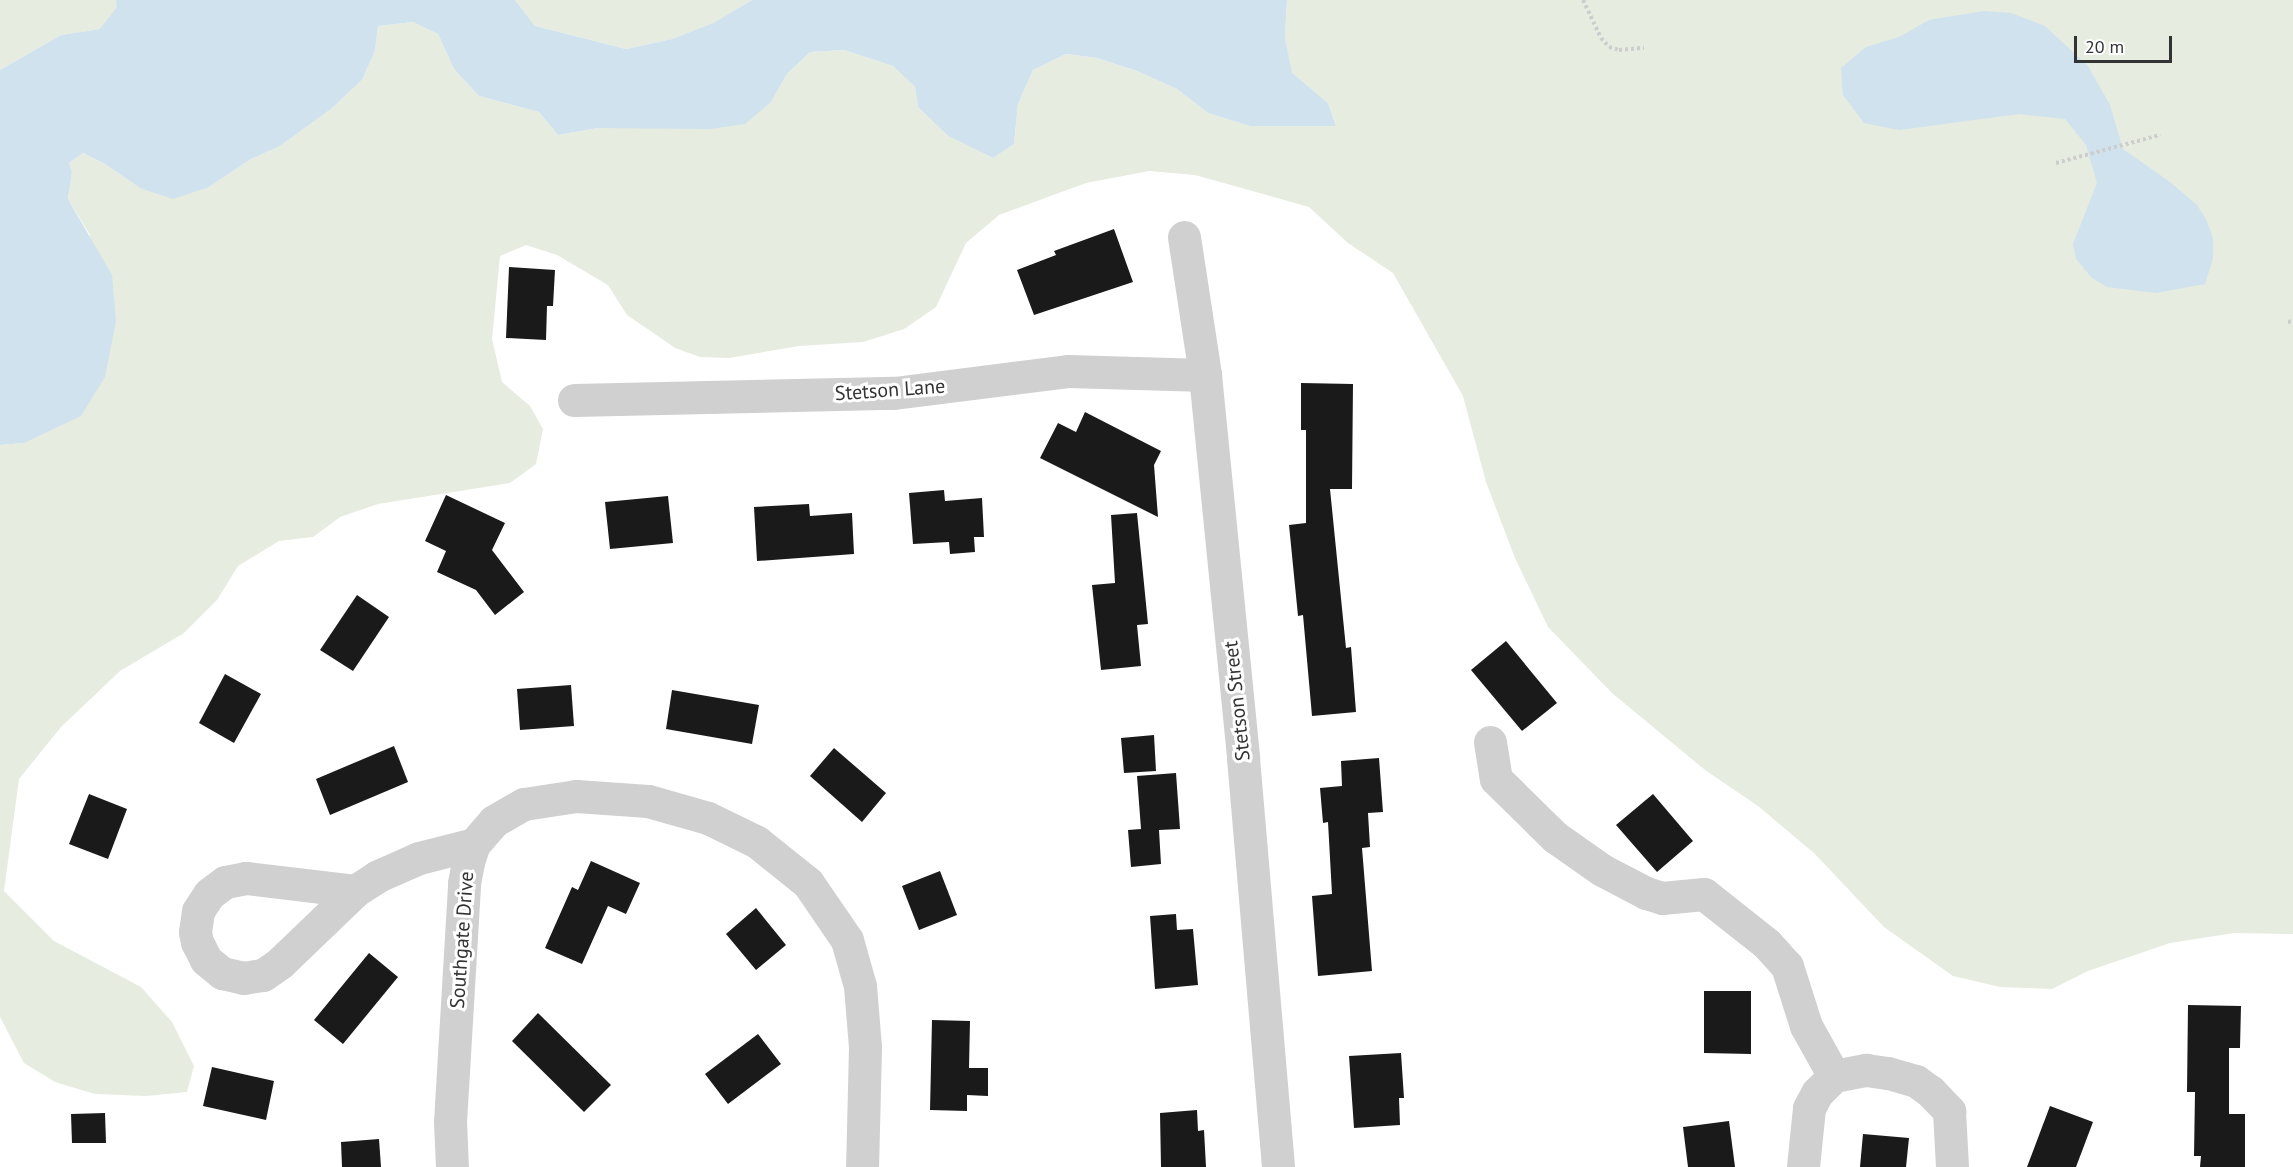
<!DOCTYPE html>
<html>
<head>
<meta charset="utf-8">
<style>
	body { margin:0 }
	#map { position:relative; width:2293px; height:1167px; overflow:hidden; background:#fff; font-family:"PT Sans",sans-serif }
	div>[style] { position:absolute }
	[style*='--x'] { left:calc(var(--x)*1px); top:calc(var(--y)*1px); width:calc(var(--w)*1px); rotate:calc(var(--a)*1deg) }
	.green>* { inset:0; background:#e6ecdf }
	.water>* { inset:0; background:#cfe2ee }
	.building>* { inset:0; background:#1a1a1a }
	.path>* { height:4px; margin-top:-2px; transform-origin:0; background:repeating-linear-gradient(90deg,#cdcdcd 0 3px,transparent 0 6px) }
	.minor>* { height:33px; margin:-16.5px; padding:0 16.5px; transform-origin:16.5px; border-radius:16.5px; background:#d0d0d0 }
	span { translate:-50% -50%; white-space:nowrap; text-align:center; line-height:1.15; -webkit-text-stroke:6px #fff; paint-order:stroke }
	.street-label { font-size:20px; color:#333 }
	.scale { position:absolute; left:2074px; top:36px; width:98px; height:27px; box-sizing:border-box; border:3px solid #333; border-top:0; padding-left:8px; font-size:18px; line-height:21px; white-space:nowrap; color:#333; -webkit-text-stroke:4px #fff; paint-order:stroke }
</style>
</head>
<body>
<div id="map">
	<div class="green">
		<div style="clip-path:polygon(0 0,116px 0,118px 7px,101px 29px,61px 35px,0 70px)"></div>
		<div style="clip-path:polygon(515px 0,752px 0,713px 23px,672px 39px,626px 49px,535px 26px)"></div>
		<div style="clip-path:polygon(1287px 0,2293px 0,2293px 934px,2234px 933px,2170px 943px,2088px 971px,2052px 989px,2000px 987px,1953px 976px,1884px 927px,1815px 854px,1758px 806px,1705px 770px,1612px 693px,1548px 627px,1515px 558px,1486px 482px,1463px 396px,1393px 273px,1348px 243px,1309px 207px,1195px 175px,1149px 171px,1086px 183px,999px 215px,966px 243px,936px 307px,904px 329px,863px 342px,799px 346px,729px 358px,700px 357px,675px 348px,652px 332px,627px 315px,608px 285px,557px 255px,526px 245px,500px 256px,492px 339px,502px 382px,530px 406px,543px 429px,536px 464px,510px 483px,378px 504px,340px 517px,313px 537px,279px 541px,238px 566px,217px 600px,184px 633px,120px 671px,61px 727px,19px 779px,4px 891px,54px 941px,141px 987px,172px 1022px,194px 1066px,187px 1092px,146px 1096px,95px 1094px,55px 1082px,24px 1063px,0 1017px,0 445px,24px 443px,90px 235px,68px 199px,72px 172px,69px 163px,83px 153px,105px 164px,140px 188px,209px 187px,251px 159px,280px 146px,331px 109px,362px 80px,375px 51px,378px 26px,413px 22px,438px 34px,454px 69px,479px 96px,539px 112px,558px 135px,598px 128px,636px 127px,771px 102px,787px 74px,810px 52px,844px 50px,893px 66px,915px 87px,918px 107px,948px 136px,993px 158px,1014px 144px,1018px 104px,1033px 70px,1066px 54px,1097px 58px,1137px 71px,1177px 89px,1208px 113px,1250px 126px,1336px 126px,1328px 103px,1291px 73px,1285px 38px)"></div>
	</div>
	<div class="water">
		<div style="clip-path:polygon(116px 0,515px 0,535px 26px,626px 49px,672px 39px,713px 23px,752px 0,1287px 0,1285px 38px,1292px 73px,1328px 103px,1336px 126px,1250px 126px,1208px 113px,1177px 89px,1137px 71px,1097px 58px,1066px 54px,1033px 70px,1018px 104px,1014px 144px,993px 158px,948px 136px,918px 107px,915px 87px,893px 66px,844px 50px,810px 52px,787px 74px,771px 102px,745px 124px,710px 129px,598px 128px,558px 135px,539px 112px,479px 96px,454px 69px,438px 34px,413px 22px,378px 26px,375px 51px,362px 80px,331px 109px,280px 146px,251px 159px,209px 187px,173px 199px,140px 188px,105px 164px,83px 153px,69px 163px,72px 172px,68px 199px,112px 275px,116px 321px,105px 377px,81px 416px,24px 443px,0 445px,0 70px,61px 35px,100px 29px,117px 7px)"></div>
		<div style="clip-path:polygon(1984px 11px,2011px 13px,2045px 26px,2088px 66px,2110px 105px,2123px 149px,2170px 182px,2197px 205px,2206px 219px,2213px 238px,2213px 259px,2205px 284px,2156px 293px,2107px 287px,2092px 278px,2076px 259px,2073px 244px,2097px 183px,2086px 145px,2065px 119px,2019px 114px,1899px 130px,1864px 123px,1843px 95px,1841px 68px,1866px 47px,1899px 37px,1929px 20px)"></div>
	</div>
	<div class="building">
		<div style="clip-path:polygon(1114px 229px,1133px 282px,1034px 315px,1017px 270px,1056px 255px,1054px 251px)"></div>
		<div style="clip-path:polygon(509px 267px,555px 270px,553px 306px,547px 306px,546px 340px,506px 338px)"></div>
		<div style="clip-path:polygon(1301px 383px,1353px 384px,1352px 489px,1330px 489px,1346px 648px,1351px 647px,1356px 712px,1312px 716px,1303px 615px,1298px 616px,1289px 525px,1306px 523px,1306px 430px,1301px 430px)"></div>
		<div style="clip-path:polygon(1085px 412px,1161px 451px,1154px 465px,1158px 517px,1040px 458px,1058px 423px,1076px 432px)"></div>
		<div style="clip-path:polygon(944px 490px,945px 501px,982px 498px,984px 537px,974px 537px,975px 552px,950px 554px,949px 542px,913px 544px,909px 493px)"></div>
		<div style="clip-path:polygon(446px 495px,505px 523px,492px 550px,524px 592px,495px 615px,476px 590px,437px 572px,446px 551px,425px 541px)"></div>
		<div style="clip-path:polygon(668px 496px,673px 543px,610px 549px,605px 502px)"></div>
		<div style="clip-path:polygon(809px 504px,810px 516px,852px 513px,854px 554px,757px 561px,754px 507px)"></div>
		<div style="clip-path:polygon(1137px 513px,1148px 624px,1137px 625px,1141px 666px,1101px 670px,1092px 585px,1115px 583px,1111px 515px)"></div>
		<div style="clip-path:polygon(357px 595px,389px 617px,353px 671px,320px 650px)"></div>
		<div style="clip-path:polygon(1506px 641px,1557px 703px,1522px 731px,1471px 670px)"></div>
		<div style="clip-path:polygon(225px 674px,261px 694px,234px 743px,199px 723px)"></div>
		<div style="clip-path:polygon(571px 685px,574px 726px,520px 730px,517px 689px)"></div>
		<div style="clip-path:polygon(672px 690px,759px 705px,752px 744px,666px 729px)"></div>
		<div style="clip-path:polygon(1154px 735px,1156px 771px,1124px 773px,1121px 738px)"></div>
		<div style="clip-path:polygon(394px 746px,408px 782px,330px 815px,316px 779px)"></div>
		<div style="clip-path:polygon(834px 748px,886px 793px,862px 822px,810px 776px)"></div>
		<div style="clip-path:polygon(1379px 758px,1383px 812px,1368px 813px,1370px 847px,1362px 848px,1372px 971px,1318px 976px,1312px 896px,1332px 894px,1328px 822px,1323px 823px,1320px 788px,1342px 786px,1341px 761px)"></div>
		<div style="clip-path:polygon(1176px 773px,1180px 829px,1159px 830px,1161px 864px,1131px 867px,1128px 830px,1141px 829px,1137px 776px)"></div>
		<div style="clip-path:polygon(89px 794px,127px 809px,108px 859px,69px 844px)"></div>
		<div style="clip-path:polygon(1653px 794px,1693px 841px,1657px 872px,1616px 825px)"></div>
		<div style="clip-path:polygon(591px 861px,640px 883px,626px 914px,608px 906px,582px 964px,545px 948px,572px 887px,578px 890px)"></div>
		<div style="clip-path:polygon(940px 871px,957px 915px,919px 930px,902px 886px)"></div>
		<div style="clip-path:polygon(756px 908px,786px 945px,756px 970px,726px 934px)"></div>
		<div style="clip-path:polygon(1176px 914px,1177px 930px,1193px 929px,1198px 985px,1155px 989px,1150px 916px)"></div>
		<div style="clip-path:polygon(369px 953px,398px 977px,343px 1044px,314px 1020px)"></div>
		<div style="clip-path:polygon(1704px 991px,1751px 991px,1751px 1054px,1704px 1053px)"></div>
		<div style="clip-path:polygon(2188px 1005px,2241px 1006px,2240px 1048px,2229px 1048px,2229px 1114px,2245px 1114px,2245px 1167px,2200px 1167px,2201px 1156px,2194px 1156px,2195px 1092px,2187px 1092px)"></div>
		<div style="clip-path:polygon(538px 1013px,611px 1085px,584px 1112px,512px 1041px)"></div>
		<div style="clip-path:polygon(932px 1020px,970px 1021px,969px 1068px,988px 1068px,988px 1096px,967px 1095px,967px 1111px,930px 1110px)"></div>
		<div style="clip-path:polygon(758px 1034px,781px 1064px,728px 1104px,705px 1074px)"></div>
		<div style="clip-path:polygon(1401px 1053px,1404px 1098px,1399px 1098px,1400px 1125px,1354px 1128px,1349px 1056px)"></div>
		<div style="clip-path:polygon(212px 1067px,274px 1081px,266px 1120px,203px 1106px)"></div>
		<div style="clip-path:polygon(2050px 1106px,2093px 1122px,2076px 1167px,2027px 1167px)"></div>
		<div style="clip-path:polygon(1197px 1110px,1198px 1131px,1204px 1130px,1206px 1167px,1161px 1167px,1160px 1113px)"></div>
		<div style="clip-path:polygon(105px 1113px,106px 1143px,72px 1143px,71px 1114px)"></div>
		<div style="clip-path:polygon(1729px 1121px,1735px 1167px,1688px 1167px,1683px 1127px)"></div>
		<div style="clip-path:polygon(1863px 1134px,1909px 1138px,1906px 1167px,1860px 1167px)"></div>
		<div style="clip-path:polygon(379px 1139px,381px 1167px,342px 1167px,341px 1142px)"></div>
	</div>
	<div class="path">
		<div style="--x:1583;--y:0;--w:42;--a:64.7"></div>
		<div style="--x:1601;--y:38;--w:12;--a:48"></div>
		<div style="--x:1609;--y:47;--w:10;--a:17"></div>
		<div style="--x:1619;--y:50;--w:25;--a:-5"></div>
		<div style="--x:2056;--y:163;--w:108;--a:-15.1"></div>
		<div style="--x:2288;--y:322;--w:5;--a:-11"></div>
	</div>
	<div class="minor">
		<div style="--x:1184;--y:237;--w:140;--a:81.3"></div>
		<div style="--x:1205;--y:375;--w:385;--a:84.3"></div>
		<div style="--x:1243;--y:758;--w:410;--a:85.1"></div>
		<div style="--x:574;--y:400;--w:320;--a:-1.3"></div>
		<div style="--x:894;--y:393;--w:175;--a:-7.2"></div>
		<div style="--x:1068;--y:371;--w:137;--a:1.7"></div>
		<div style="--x:1490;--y:742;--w:37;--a:81"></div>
		<div style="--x:1496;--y:779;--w:83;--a:44.5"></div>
		<div style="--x:1555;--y:837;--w:57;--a:35.1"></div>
		<div style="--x:1602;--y:870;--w:50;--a:27.6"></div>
		<div style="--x:1646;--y:893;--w:17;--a:17"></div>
		<div style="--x:1662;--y:898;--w:42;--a:-5.4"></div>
		<div style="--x:1704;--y:894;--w:80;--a:38.4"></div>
		<div style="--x:1767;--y:944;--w:30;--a:48"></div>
		<div style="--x:1787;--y:966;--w:63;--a:72.4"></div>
		<div style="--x:1806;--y:1026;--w:57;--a:60.8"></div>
		<div style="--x:355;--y:891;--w:110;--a:-173.2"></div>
		<div style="--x:246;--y:878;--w:21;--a:169"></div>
		<div style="--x:225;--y:882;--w:20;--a:143"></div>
		<div style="--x:209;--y:894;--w:20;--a:123"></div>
		<div style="--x:198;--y:911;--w:21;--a:98"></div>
		<div style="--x:195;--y:932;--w:10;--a:79"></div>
		<div style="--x:197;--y:942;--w:20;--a:63"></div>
		<div style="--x:206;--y:960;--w:21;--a:39"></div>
		<div style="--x:222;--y:973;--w:22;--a:13"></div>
		<div style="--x:243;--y:978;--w:20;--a:-9"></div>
		<div style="--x:263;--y:975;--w:21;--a:-35"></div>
		<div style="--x:280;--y:963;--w:104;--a:-43.8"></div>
		<div style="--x:355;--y:891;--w:27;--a:-33"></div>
		<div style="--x:378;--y:876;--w:45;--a:-23.7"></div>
		<div style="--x:419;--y:858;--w:57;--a:-14.3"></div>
		<div style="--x:1834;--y:1076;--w:33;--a:-11"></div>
		<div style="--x:1866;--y:1070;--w:22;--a:8"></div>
		<div style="--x:1888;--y:1073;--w:29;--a:16"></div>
		<div style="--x:1916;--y:1081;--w:17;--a:36"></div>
		<div style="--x:1930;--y:1091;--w:28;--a:46"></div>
		<div style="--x:1949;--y:1111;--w:56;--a:86.9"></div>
		<div style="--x:452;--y:1167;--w:45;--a:-92.5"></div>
		<div style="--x:450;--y:1122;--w:239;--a:-86.6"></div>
		<div style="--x:464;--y:883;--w:21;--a:-79"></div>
		<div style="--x:468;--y:862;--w:19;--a:-72"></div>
		<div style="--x:474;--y:844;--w:30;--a:-49"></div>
		<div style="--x:494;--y:821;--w:34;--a:-30"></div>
		<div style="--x:524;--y:804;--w:53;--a:-8.7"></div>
		<div style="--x:576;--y:796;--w:72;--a:4"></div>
		<div style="--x:648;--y:801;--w:62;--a:15.8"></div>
		<div style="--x:708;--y:818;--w:55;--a:26.1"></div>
		<div style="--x:757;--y:842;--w:65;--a:38.8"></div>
		<div style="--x:808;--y:883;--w:69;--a:55.6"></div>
		<div style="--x:847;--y:940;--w:48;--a:74.2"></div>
		<div style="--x:860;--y:986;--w:61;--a:85.3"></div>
		<div style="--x:865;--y:1047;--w:120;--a:91.4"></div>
		<div style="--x:1803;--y:1167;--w:59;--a:-84.2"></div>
		<div style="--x:1809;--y:1108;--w:17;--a:-62"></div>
		<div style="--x:1817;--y:1093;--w:24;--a:-45"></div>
	</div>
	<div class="street-label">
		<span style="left:890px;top:390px;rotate:-4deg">Stetson Lane</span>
		<span style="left:1237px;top:701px;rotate:-96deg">Stetson Street</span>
		<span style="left:462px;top:940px;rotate:-86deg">Southgate Drive</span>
	</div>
	<div class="scale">20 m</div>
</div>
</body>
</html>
